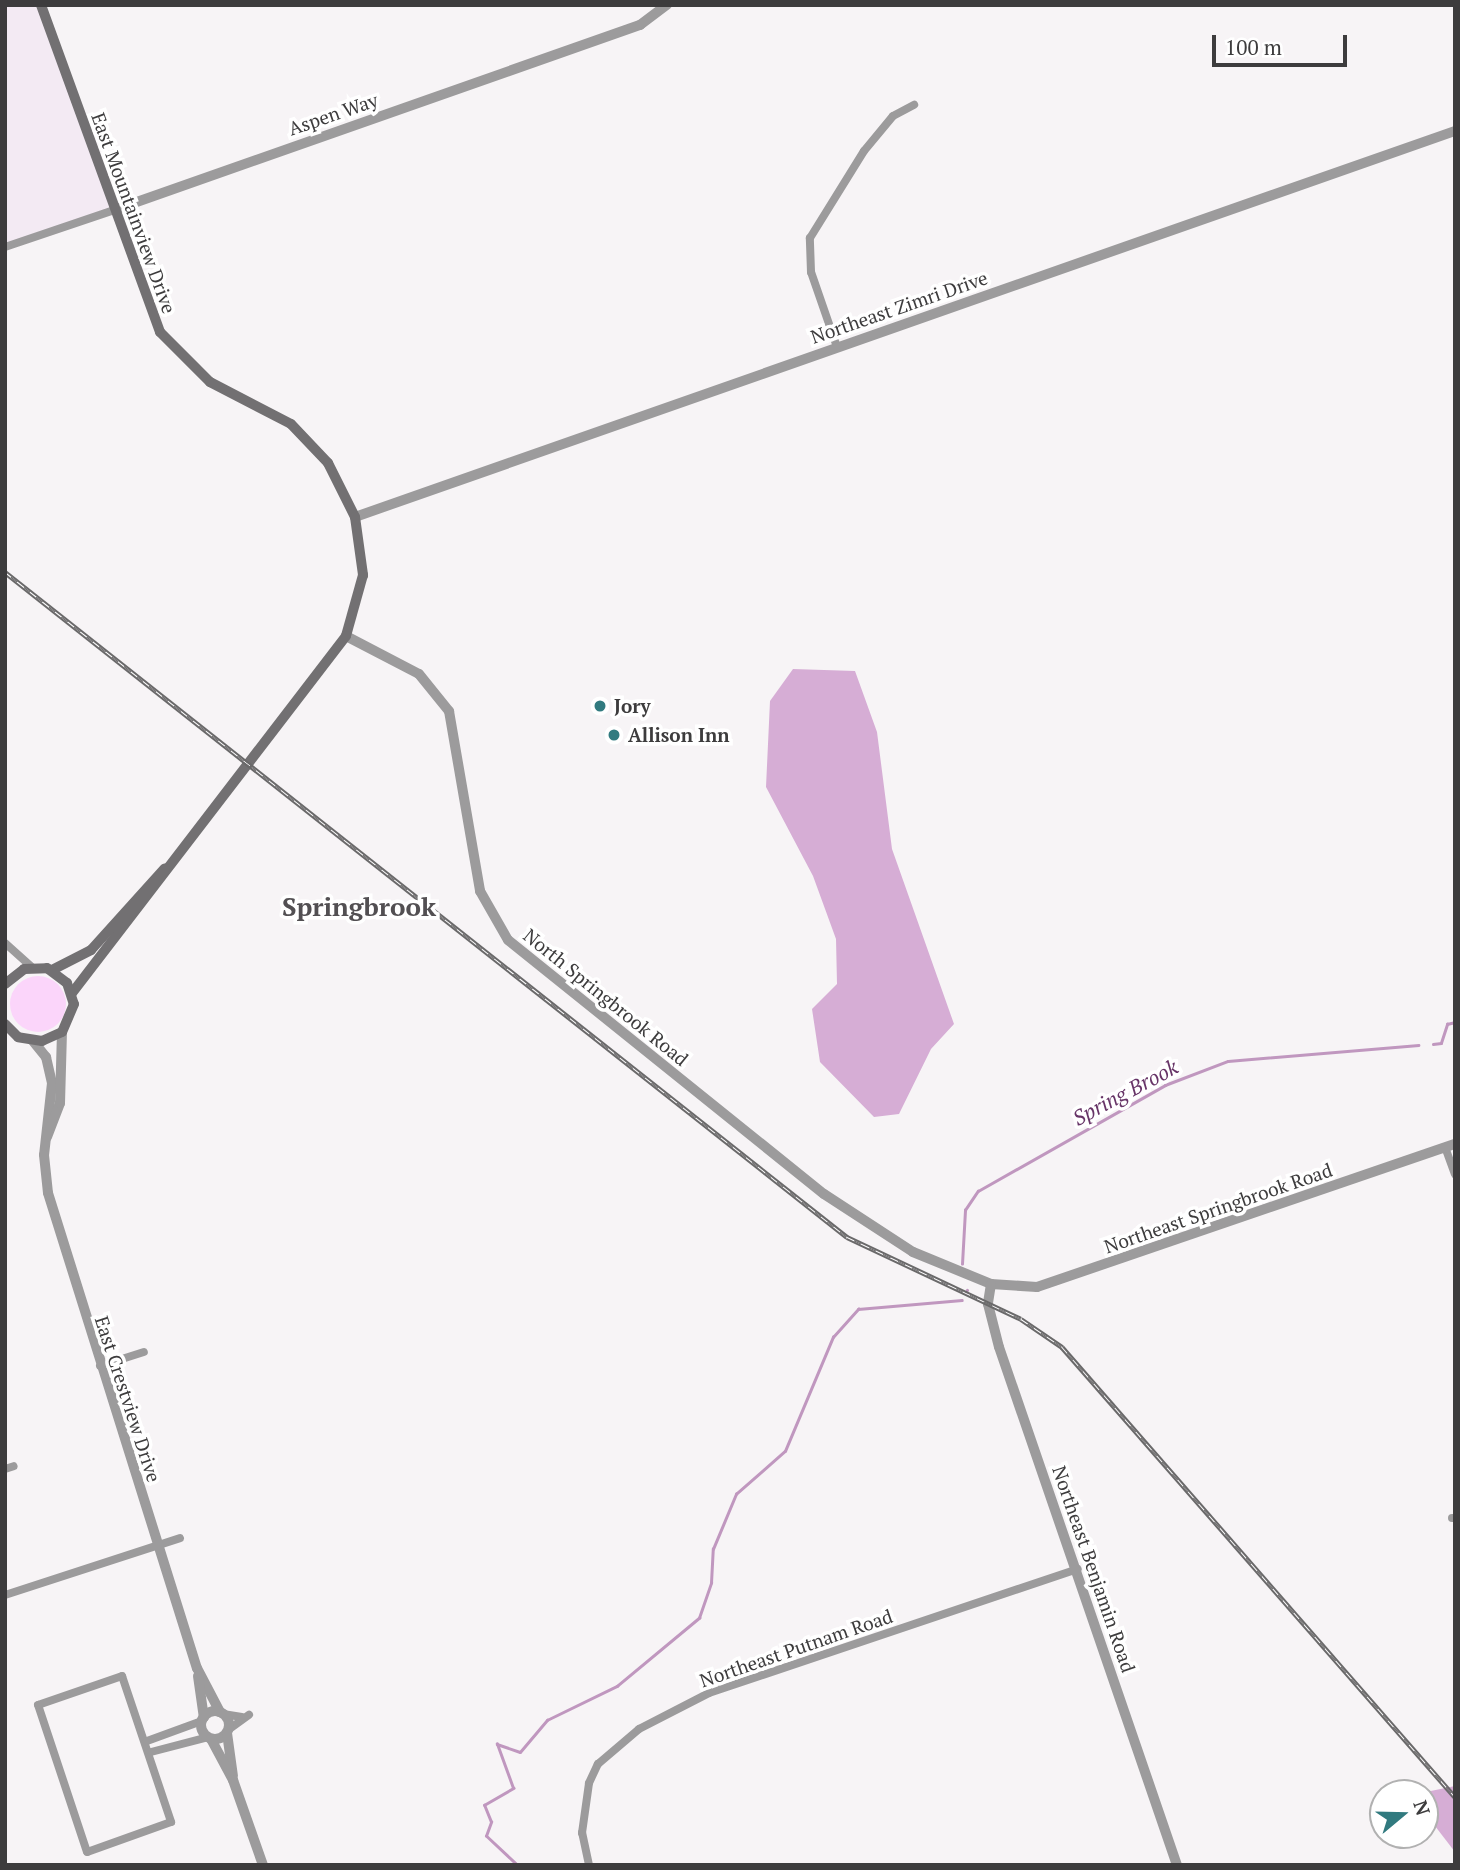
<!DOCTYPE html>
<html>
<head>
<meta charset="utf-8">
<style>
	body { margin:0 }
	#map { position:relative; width:1460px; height:1870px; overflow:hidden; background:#f7f4f6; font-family:"PT Serif",serif }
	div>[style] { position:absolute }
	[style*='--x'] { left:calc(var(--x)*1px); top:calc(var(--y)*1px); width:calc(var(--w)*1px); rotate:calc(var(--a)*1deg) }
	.built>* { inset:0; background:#f3eaf3 }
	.green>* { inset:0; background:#fbd5fa }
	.round { border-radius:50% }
	.forest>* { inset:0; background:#d6add5 }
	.stream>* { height:2.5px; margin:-1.25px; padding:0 1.25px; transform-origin:1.25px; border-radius:1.25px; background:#c097bf }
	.minor>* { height:8px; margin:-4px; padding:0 4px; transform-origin:4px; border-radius:4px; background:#9c9b9c }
	.tertiary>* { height:10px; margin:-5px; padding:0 5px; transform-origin:5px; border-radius:5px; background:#9c9b9c }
	.tertiary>.ring { margin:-5px; padding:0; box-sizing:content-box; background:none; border:10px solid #9c9b9c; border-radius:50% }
	.secondary>* { height:10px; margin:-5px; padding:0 5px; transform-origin:5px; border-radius:5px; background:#727072 }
	.rail>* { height:5px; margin-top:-2.5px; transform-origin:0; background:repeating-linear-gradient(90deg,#fff 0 8px,#6a696a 0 16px); box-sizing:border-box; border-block:2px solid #6a696a }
	.dots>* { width:19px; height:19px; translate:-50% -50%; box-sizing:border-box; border:4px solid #fff; border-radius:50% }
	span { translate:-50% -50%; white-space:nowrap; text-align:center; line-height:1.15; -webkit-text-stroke:7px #fff; paint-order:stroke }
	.street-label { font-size:19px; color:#3d3c3d }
	.poi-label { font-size:19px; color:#3d3c3d; font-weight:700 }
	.left { translate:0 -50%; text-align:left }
	.water-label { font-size:21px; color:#673467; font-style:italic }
	.district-label { font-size:26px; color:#524f52; font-weight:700 }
	.frame { position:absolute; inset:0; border:7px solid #3d3c3d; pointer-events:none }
	.north { position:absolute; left:1369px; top:1779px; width:70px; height:70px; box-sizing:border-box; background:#fff; border:2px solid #b1b1b1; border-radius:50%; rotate:71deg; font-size:19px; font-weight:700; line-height:28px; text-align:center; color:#3d3c3d }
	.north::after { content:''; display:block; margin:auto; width:24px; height:32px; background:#317a7f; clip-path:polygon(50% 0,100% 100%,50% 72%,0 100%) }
	.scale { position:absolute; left:1212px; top:35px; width:135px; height:32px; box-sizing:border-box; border:4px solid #3d3c3d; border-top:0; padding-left:9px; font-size:21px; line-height:24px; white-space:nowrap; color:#3d3c3d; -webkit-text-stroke:5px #fff; paint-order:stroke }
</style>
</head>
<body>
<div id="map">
	<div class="built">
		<div style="clip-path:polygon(5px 5px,43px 5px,114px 210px,5px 248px)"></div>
	</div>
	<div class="green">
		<div class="round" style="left:10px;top:976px;width:56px;height:56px"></div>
	</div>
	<div class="forest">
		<div style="clip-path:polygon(793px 669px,855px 671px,877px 732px,892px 849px,954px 1024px,931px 1049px,899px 1114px,874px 1117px,820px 1062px,812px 1009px,837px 984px,836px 939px,813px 876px,766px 787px,770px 701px)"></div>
		<div style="clip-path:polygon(1455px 1786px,1455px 1852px,1425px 1813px,1421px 1793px)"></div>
	</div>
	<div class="stream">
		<div style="--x:1433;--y:1044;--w:8;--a:-7"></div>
		<div style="--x:1441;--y:1043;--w:20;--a:-72"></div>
		<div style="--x:1447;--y:1024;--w:8;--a:-14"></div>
		<div style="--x:962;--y:1264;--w:54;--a:-86.8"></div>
		<div style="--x:965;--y:1210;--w:23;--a:-56"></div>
		<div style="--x:978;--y:1191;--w:215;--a:-29.5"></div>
		<div style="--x:1165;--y:1085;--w:67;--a:-20.9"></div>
		<div style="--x:1228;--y:1061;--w:191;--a:-4.8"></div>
		<div style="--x:966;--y:1292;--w:2;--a:-63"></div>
		<div style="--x:517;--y:1865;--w:42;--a:-136.9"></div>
		<div style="--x:486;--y:1836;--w:15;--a:-70"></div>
		<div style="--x:491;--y:1822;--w:18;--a:-112"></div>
		<div style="--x:484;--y:1805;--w:34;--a:-30"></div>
		<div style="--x:513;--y:1788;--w:47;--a:-110"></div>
		<div style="--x:497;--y:1744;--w:24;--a:19"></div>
		<div style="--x:520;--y:1752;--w:42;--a:-49.8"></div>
		<div style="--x:547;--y:1720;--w:78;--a:-25.9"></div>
		<div style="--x:617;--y:1686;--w:107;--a:-39.7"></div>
		<div style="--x:699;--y:1618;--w:37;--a:-71"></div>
		<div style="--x:711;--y:1583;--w:34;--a:-87"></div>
		<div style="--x:713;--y:1549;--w:60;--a:-67.3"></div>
		<div style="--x:736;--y:1494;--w:65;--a:-41.3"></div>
		<div style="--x:785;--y:1451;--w:124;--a:-67.2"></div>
		<div style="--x:833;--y:1337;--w:38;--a:-48"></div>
		<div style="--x:858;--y:1309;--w:104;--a:-4.9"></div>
	</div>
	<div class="minor">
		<div style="--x:5;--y:247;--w:115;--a:-18.7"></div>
		<div style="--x:837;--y:347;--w:79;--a:-109.1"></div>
		<div style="--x:811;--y:272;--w:34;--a:-92"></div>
		<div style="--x:810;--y:238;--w:102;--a:-58.2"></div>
		<div style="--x:864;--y:151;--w:45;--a:-50.4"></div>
		<div style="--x:893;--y:116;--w:24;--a:-28"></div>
		<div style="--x:5;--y:943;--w:36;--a:42"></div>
		<div style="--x:1445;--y:1147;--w:29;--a:70"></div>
		<div style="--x:100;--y:1366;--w:46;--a:-17.7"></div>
		<div style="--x:5;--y:1469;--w:9;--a:-18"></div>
		<div style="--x:1452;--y:1518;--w:3;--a:0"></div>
		<div style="--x:5;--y:1595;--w:184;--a:-18"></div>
		<div style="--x:122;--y:1676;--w:154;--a:71.4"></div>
		<div style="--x:171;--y:1822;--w:89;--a:160.3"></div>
		<div style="--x:87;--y:1852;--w:155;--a:-108.4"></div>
		<div style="--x:38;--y:1705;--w:89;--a:-19"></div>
		<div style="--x:223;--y:1714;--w:19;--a:9"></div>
		<div style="--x:228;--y:1730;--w:26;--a:-36"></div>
		<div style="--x:147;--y:1741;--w:59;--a:-20"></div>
		<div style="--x:151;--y:1752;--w:59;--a:-14.7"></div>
		<div style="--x:589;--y:1865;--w:33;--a:-102"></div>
		<div style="--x:582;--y:1833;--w:50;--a:-82"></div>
		<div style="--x:589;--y:1783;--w:21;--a:-65"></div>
		<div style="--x:598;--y:1764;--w:54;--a:-40.5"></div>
		<div style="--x:639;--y:1729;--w:79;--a:-27.2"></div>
		<div style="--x:709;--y:1693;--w:389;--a:-18.6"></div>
	</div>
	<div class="tertiary">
		<div style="--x:114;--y:210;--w:558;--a:-19.38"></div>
		<div style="--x:640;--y:25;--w:34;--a:-37"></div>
		<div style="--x:355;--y:517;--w:1166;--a:-19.34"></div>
		<div style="--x:346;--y:636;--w:82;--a:27.5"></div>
		<div style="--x:419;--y:674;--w:48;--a:51"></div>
		<div style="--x:449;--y:711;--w:183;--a:80.2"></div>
		<div style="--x:480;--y:891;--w:56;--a:60.3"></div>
		<div style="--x:508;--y:940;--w:405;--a:38.8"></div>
		<div style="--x:824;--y:1194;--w:106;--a:33.1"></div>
		<div style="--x:913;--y:1252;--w:84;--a:22.3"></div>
		<div style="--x:991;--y:1284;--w:46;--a:3.7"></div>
		<div style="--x:1037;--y:1287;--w:442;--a:-18.9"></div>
		<div style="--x:33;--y:1041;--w:21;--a:51"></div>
		<div style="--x:46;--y:1057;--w:27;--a:77"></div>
		<div style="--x:52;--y:1083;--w:72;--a:96.3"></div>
		<div style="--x:44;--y:1155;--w:38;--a:84"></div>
		<div style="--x:48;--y:1193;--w:498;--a:72.6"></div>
		<div style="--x:197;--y:1668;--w:50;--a:62.4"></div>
		<div style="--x:47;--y:1137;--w:36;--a:-69"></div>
		<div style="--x:60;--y:1103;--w:71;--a:-88.4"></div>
		<div style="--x:991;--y:1284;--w:20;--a:99"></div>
		<div style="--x:988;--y:1304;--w:44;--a:75.7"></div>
		<div style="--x:999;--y:1347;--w:548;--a:71.04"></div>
		<div style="--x:198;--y:1676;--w:42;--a:81.9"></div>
		<div class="ring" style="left:201px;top:1711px;width:18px;height:18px"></div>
		<div style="--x:227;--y:1733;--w:43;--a:82.1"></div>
		<div style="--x:211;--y:1739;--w:47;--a:61.8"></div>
		<div style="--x:233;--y:1780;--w:90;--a:70.6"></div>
	</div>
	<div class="secondary">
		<div style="--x:41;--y:5;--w:348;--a:70"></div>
		<div style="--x:160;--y:332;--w:71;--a:45"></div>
		<div style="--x:210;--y:382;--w:91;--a:27.4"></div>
		<div style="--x:291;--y:424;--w:54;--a:46.5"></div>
		<div style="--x:328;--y:463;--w:60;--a:63.4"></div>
		<div style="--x:355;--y:517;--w:59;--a:82.1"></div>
		<div style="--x:363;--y:575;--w:63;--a:105.6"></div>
		<div style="--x:346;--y:636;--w:450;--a:127.5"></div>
		<div style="--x:52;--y:970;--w:44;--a:-27.1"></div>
		<div style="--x:91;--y:950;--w:110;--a:-47.9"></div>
		<div style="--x:5;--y:984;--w:24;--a:-38"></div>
		<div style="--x:24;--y:969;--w:23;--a:-2"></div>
		<div style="--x:47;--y:968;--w:25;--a:37"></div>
		<div style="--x:67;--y:983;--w:22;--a:72"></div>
		<div style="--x:74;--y:1004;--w:30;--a:113"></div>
		<div style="--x:62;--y:1032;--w:22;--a:156"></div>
		<div style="--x:42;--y:1041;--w:24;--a:-171"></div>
		<div style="--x:18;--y:1037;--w:18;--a:-135"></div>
	</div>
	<div class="rail">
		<div style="--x:5;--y:572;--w:1073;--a:38.3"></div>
		<div style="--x:847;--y:1237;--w:192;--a:25.2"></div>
		<div style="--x:1021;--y:1319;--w:50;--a:34.3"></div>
		<div style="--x:1062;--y:1347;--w:597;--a:48.87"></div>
	</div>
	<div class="dots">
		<div style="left:600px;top:706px;background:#317a7f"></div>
		<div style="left:614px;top:735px;background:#317a7f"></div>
	</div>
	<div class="street-label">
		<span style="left:333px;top:114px;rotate:-19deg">Aspen Way</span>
		<span style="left:134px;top:213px;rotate:70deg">East Mountainview Drive</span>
		<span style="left:899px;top:307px;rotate:-19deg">Northeast Zimri Drive</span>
		<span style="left:606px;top:997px;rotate:39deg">North Springbrook Road</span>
		<span style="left:1218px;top:1208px;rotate:-19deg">Northeast Springbrook Road</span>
		<span style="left:128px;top:1399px;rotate:72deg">East Crestview Drive</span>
		<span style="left:1094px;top:1569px;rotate:71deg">Northeast Benjamin Road</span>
		<span style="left:796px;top:1648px;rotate:-19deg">Northeast Putnam Road</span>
	</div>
	<div class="poi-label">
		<span class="left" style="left:614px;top:706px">Jory</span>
		<span class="left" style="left:628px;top:735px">Allison Inn</span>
	</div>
	<div class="water-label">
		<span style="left:1125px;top:1092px;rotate:-28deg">Spring Brook</span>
	</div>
	<div class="district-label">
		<span style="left:359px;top:907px">Springbrook</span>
	</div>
	<div class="frame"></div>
	<div class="north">N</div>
	<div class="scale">100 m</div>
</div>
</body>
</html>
